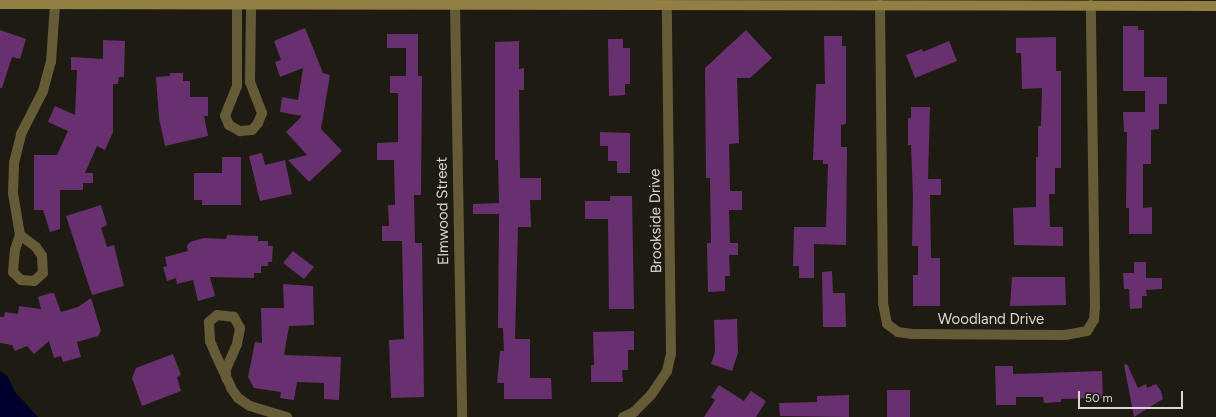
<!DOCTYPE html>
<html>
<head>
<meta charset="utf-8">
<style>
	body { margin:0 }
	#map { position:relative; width:1216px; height:417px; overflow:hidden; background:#1e1b12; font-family:Figtree,sans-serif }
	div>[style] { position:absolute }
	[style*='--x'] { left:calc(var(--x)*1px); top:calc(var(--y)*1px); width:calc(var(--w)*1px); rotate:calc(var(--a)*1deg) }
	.water>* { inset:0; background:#00002c }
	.building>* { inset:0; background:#693070 }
	.street>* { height:10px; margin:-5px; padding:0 5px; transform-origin:5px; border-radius:5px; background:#665b37 }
	.secondary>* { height:10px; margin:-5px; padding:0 5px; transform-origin:5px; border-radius:5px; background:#917f44 }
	span { translate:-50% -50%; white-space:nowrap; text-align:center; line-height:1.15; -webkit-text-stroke:3.5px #1e1b12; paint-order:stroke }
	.street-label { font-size:15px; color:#dad8d2 }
	.scale { position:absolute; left:1078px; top:391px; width:105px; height:18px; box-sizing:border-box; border:2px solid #dad8d2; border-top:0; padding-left:5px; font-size:12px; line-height:14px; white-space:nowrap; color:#dad8d2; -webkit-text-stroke:3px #1e1b12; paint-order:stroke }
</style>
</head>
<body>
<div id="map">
	<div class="water">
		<div style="clip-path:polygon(0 371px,8px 377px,15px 392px,38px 417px,0 417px)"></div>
	</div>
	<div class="building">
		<div style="clip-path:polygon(1123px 26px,1138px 26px,1138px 30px,1144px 30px,1144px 77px,1167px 77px,1167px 104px,1159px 104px,1159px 129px,1151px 130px,1151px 164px,1143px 164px,1143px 208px,1152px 207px,1152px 234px,1129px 234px,1129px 208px,1126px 208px,1127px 132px,1124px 132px,1123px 112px,1145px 112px,1145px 91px,1123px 91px)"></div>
		<div style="clip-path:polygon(305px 28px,323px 73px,330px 75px,321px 129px,342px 151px,309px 182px,288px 160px,307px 155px,286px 132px,302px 116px,280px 112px,282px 97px,298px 100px,303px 68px,280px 77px,275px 62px,281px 60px,274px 41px)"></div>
		<div style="clip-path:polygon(0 30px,26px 39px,20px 59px,12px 57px,2px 88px,0 88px)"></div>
		<div style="clip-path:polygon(746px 30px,772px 58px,750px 78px,737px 78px,739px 143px,729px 144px,730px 191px,742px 191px,742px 210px,729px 210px,730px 243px,738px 243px,738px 255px,729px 255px,730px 276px,725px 276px,725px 291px,708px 292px,707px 243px,711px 243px,710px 178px,706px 178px,705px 68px)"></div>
		<div style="clip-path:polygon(387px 34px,418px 34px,418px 76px,422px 76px,421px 195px,414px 195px,415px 243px,422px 243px,424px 397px,391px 398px,389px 340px,404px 339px,402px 241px,382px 241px,382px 226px,389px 226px,388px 205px,395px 205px,394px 160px,377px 160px,377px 143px,398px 142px,398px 93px,390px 93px,390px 76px,406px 76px,406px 48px,387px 48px)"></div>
		<div style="clip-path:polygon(824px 36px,842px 36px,842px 46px,846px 46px,846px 124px,841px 125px,841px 147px,847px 147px,846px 245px,814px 244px,814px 278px,799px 278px,799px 266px,793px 266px,794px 227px,826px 227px,828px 164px,823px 164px,823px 160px,813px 160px,816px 84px,825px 84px)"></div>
		<div style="clip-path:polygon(1056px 37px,1056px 71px,1061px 71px,1061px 168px,1055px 168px,1055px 194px,1049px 194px,1050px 227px,1063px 227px,1063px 246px,1014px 245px,1013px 208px,1036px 207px,1036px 157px,1038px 157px,1038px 126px,1041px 126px,1042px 88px,1022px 89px,1021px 53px,1016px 53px,1016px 38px)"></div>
		<div style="clip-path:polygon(608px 39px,623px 39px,623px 48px,630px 48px,630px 84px,625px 84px,625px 95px,609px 96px)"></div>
		<div style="clip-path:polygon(103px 40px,125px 41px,124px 77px,119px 77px,118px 84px,113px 84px,113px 132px,105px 150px,97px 146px,85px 173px,93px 173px,93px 183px,83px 183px,83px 190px,60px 190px,60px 229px,50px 232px,43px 210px,34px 210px,34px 155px,57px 155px,68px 131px,48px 122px,55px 106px,75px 115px,77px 70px,71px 70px,71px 57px,103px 59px)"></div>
		<div style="clip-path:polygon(519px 41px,519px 69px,524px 68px,524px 90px,519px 90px,520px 178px,541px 178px,541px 200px,530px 200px,531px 227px,518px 227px,515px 339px,530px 339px,530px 378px,551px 378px,552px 399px,504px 399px,504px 383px,497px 383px,500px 351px,504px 351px,503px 328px,498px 328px,499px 214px,473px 214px,473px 204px,499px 203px,498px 160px,495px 160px,495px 42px)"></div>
		<div style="clip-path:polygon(949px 41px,957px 61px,915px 78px,906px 55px,922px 49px,923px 52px)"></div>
		<div style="clip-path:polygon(170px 73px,183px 73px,183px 81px,190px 81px,190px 97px,208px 97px,208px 116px,204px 116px,208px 136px,165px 146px,159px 118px,156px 77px,170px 76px)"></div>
		<div style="clip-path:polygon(911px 107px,930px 107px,928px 179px,941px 179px,941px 195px,930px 195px,931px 258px,940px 258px,940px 306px,913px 306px,913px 275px,918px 275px,918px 246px,912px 246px,913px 196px,911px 145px,908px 145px,908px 118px,911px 118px)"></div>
		<div style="clip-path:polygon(600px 132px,630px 133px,630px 173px,617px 173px,617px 161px,608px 161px,608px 146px,600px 146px)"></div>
		<div style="clip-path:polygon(262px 153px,265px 165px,285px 160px,292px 194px,260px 201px,249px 156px)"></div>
		<div style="clip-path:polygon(222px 157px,241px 157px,241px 205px,202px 205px,202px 200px,194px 200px,194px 173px,222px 173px)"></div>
		<div style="clip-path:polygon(610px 196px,632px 196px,634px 309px,609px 309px,608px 219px,585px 219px,585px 201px,610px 201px)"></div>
		<div style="clip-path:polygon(101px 205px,107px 225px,101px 228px,107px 247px,114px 245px,124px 286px,92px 295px,66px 216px)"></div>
		<div style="clip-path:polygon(227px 235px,258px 236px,258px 241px,268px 241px,268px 246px,273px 246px,272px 262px,268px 262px,268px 266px,261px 266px,261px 273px,254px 273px,254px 278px,210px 277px,215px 296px,198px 301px,193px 280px,177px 284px,176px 278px,167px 281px,163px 267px,167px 266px,165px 257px,188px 251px,187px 246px,190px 242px,204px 238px,226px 239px)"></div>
		<div style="clip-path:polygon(293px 251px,314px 267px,304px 279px,283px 263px)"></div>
		<div style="clip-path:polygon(1134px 262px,1146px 262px,1146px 278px,1162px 278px,1162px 289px,1146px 290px,1147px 296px,1142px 296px,1142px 308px,1130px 309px,1129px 289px,1124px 289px,1123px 273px,1134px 273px)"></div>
		<div style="clip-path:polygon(832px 271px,833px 293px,845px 293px,846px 327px,823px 327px,822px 272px)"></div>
		<div style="clip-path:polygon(1012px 277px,1065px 277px,1066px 305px,1010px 306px)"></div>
		<div style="clip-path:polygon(283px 284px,313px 286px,314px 325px,289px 326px,284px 355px,341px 357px,339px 400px,324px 399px,324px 383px,297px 382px,294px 400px,280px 398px,281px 392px,254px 388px,248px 377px,255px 342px,262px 343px,261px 308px,284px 308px)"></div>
		<div style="clip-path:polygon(51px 293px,54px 293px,61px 312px,78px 307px,91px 298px,101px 331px,98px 336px,77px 342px,81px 357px,63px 362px,61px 356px,54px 358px,49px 341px,34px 354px,27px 346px,15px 351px,12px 345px,0 343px,0 317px,4px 317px,5px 312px,18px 314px,19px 306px,41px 309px,38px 297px)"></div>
		<div style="clip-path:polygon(737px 319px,738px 353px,732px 371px,711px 364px,715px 352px,714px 320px)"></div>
		<div style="clip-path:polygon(634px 331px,634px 350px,628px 350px,628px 370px,622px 370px,623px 382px,591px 382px,591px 365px,594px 365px,593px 332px)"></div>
		<div style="clip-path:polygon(173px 354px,181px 375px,177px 377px,181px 391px,142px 406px,132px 378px,136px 368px)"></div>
		<div style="clip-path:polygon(1127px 364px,1138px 388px,1146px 384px,1147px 388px,1156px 384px,1161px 391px,1163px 399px,1134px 417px,1124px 365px)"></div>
		<div style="clip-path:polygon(995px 366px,1013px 366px,1013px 374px,1102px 371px,1103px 398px,1061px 399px,1061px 402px,1044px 403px,1043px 397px,1016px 397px,1016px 405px,996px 405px)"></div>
		<div style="clip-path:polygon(719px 385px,744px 401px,751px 391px,766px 401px,756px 417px,704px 417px,715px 400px,711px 397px)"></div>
		<div style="clip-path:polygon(887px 390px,910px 390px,910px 417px,887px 417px)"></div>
		<div style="clip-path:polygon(849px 395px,849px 417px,780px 416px,779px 403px,817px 402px,817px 396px)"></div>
	</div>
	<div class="street">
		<div style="--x:237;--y:5;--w:81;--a:90"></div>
		<div style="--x:237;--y:86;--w:32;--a:112"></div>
		<div style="--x:225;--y:116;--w:10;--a:66"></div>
		<div style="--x:229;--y:125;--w:13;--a:29"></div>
		<div style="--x:240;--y:131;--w:12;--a:-5"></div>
		<div style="--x:252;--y:130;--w:9;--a:-49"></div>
		<div style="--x:258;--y:123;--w:11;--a:-68"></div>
		<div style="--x:262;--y:113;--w:33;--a:-111"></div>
		<div style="--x:250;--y:82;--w:76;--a:-89.2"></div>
		<div style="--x:455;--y:5;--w:412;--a:89"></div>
		<div style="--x:880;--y:5;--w:298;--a:89.4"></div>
		<div style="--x:883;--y:303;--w:21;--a:79"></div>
		<div style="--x:887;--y:324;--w:14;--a:36"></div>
		<div style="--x:898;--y:332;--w:14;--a:8"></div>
		<div style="--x:912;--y:334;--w:153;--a:0.4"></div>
		<div style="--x:1065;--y:335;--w:22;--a:-10"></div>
		<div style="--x:1087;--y:331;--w:13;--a:-58"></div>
		<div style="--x:1094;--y:320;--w:13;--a:-86"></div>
		<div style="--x:1095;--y:307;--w:302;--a:-90.8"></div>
		<div style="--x:20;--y:235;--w:20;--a:37"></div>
		<div style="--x:36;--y:247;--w:11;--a:56"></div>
		<div style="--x:42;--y:256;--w:17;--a:87"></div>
		<div style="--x:43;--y:273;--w:12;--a:138"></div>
		<div style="--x:34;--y:281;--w:13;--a:-176"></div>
		<div style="--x:21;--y:280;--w:11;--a:-135"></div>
		<div style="--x:13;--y:272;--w:22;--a:-85"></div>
		<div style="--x:15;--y:250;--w:16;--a:-72"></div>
		<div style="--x:20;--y:235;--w:43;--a:-99.5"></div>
		<div style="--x:13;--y:193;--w:30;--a:-88"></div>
		<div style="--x:14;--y:163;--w:30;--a:-76"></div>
		<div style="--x:21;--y:134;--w:48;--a:-62.9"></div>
		<div style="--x:43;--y:91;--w:30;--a:-75"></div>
		<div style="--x:51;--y:62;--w:57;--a:-86"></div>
		<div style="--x:226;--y:378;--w:9;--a:-90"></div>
		<div style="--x:226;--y:369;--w:27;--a:-66"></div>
		<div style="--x:237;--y:344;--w:16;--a:-79"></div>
		<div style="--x:240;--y:328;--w:13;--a:-119"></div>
		<div style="--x:234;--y:317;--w:17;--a:-173"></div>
		<div style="--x:217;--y:315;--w:11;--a:139"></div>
		<div style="--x:209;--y:322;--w:19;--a:87"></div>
		<div style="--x:210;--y:341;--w:13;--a:67"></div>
		<div style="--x:215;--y:353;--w:38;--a:65"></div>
		<div style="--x:231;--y:388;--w:12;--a:55"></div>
		<div style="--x:238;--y:398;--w:14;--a:34"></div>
		<div style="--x:250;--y:406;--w:39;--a:17"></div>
		<div style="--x:623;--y:417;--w:12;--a:-24"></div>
		<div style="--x:634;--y:412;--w:24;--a:-45"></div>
		<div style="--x:651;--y:395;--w:29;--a:-56"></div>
		<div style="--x:667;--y:371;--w:18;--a:-77"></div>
		<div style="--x:671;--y:353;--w:348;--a:-90.7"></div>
	</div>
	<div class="secondary">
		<div style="--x:0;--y:4;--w:1216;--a:0.09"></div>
	</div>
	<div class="street-label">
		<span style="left:443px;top:211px;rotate:-91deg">Elmwood Street</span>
		<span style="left:656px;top:221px;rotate:-91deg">Brookside Drive</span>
		<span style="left:991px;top:320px">Woodland Drive</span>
	</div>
	<div class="scale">50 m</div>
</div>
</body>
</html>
